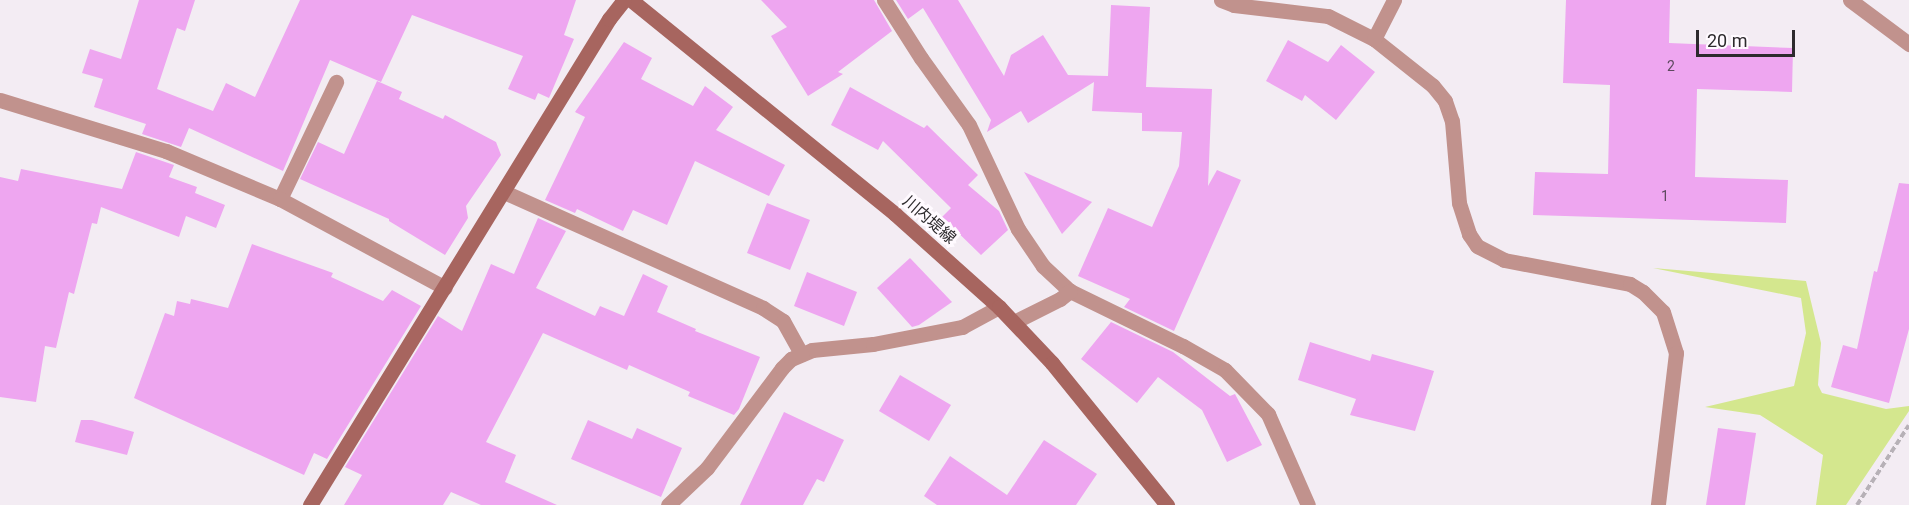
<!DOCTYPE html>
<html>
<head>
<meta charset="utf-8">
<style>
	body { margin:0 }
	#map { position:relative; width:1909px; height:505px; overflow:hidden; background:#f3ecf3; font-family:Roboto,"Noto Sans JP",sans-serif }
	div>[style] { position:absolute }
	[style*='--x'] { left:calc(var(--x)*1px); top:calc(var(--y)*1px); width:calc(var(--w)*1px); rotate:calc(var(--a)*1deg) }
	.green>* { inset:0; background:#d4e78e }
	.building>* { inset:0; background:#eea6f0 }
	.path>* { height:4px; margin-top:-2px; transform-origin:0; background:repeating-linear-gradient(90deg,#b7b1b7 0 6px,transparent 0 9px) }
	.lane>* { height:15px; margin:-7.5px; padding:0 7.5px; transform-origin:7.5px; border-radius:7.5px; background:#c1928d }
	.street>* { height:15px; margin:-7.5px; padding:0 7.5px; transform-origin:7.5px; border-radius:7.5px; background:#c1928d }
	.secondary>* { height:15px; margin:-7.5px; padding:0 7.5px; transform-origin:7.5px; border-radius:7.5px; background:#a7655f }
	span { translate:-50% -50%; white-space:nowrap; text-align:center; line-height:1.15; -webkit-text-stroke:6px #fffaff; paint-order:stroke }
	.number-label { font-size:14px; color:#5d495e }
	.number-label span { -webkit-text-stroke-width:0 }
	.street-label { font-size:16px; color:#2d2a2d }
	.scale { position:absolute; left:1696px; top:30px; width:99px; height:27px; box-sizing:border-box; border:3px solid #2d2a2d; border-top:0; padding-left:8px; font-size:18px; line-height:21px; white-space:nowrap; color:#2d2a2d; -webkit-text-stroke:4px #fffaff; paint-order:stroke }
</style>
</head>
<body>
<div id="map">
	<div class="green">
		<div style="clip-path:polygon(1653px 268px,1806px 281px,1821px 343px,1818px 385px,1822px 393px,1886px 409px,1909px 406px,1909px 411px,1846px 505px,1816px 505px,1823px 455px,1760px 415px,1705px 407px,1794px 386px,1806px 333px,1801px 298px)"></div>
	</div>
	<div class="building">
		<div style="clip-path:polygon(139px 0,195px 0,185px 31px,177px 28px,157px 89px,213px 111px,226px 83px,255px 97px,300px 0,576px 0,564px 35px,574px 39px,549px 98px,538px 93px,535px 100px,508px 89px,523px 56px,412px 15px,381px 82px,330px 60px,283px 171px,189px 128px,181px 147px,142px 134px,146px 124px,94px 107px,103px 79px,82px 73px,90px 49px,121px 59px)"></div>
		<div style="clip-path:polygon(761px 0,874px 0,892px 31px,838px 72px,843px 74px,808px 96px,771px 36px,787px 27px)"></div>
		<div style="clip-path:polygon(896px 0,958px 0,1004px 76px,1011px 55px,1043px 35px,1068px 75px,1108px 76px,1111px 5px,1150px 7px,1146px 87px,1212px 89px,1208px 186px,1217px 170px,1241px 180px,1174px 331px,1124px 307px,1130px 299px,1078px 276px,1108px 208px,1152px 227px,1179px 166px,1182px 132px,1142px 131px,1142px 113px,1092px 111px,1094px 82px,1028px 123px,1021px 111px,987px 132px,991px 120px,923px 8px,908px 19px)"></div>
		<div style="clip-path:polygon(1566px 0,1670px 0,1669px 43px,1793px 48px,1792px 92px,1697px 89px,1695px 177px,1788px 180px,1786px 223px,1533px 215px,1535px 172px,1608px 174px,1610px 85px,1563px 83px)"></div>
		<div style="clip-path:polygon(1288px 40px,1328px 62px,1341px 45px,1375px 72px,1336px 120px,1305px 95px,1302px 101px,1266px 81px)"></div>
		<div style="clip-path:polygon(624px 42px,652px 58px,641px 79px,693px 106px,705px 86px,733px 107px,716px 130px,785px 165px,769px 196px,695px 161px,667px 225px,633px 210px,623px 231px,577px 209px,575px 213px,545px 200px,585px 117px,575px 112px)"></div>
		<div style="clip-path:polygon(377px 81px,402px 92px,399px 99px,443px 119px,445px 115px,496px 142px,501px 155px,466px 206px,468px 218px,445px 255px,389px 221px,389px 219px,300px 179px,318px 142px,344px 154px)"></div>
		<div style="clip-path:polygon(850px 87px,924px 128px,927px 125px,978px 175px,968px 185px,999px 211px,1008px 230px,981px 255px,942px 217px,951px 208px,883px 141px,878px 150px,831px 125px)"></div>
		<div style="clip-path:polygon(136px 152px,174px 165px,169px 177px,197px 187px,195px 193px,225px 205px,216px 228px,186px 216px,179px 237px,101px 207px,97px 224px,92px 223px,74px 294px,69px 292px,56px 348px,45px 346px,36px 402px,0 397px,0 177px,18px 181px,21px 169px,122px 189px)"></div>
		<div style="clip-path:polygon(1024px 172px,1092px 202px,1062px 234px)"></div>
		<div style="clip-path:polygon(1899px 183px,1909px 184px,1909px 329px,1889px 403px,1831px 387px,1843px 345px,1857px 349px,1874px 271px,1877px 272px)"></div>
		<div style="clip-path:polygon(767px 203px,810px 220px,790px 270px,747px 253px)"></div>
		<div style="clip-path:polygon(538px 218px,566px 231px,536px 288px,595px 316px,600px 306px,624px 316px,643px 274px,668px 286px,657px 312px,696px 329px,695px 331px,760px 357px,739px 409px,734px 415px,688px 396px,690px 392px,629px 365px,627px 370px,543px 333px,486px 442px,516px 455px,505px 482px,557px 505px,481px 505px,451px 492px,443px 505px,344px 505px,362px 475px,345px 467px,438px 316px,462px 331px,491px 264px,514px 274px)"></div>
		<div style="clip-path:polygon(252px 244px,333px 273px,331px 277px,383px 301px,392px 290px,421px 306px,327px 459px,314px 453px,304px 475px,134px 398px,165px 313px,174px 316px,177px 301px,190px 304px,191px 299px,228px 308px)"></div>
		<div style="clip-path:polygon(910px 258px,952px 302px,919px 325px,912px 327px,877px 288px)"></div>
		<div style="clip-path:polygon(807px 272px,857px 292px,844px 326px,794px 306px)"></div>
		<div style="clip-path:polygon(1111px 322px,1173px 352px,1230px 396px,1235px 394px,1262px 445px,1227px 462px,1202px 410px,1158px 377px,1137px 403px,1081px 359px)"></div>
		<div style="clip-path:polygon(1310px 342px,1370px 361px,1372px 354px,1434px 371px,1415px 431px,1350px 415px,1356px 399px,1298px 380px)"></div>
		<div style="clip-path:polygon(900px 375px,951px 405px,929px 441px,879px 411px)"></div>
		<div style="clip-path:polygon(784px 412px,844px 440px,824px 482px,817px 479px,803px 505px,740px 505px)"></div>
		<div style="clip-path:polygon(81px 420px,92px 420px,134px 432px,127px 455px,75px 442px)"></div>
		<div style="clip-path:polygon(588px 420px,632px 439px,637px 428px,682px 448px,661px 497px,571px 459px)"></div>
		<div style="clip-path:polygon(1718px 428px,1756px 433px,1745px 505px,1706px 505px)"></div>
		<div style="clip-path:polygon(1044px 440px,1097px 474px,1076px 505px,937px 505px,924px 496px,950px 456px,1007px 495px)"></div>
	</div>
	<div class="path">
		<div style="--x:1857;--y:505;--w:95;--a:-57"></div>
	</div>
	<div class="lane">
		<div style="--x:884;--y:0;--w:69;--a:57.5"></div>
		<div style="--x:921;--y:58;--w:82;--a:54.4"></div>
		<div style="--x:969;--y:125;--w:115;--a:64.8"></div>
		<div style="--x:1018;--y:229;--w:45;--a:56"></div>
		<div style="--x:1043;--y:266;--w:37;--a:43"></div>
		<div style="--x:1070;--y:291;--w:126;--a:26"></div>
		<div style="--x:1183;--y:346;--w:48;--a:29.7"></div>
		<div style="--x:1225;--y:370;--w:62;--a:45.7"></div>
		<div style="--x:1268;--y:414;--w:99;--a:66.3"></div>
		<div style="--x:1850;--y:0;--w:74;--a:36.7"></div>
		<div style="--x:280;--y:199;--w:130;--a:-64.4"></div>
		<div style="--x:1014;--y:322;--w:51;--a:-26.6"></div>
		<div style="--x:1060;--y:299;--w:13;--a:-39"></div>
		<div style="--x:668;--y:505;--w:54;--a:-43.5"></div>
		<div style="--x:707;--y:468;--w:125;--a:-53.1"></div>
		<div style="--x:782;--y:368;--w:13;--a:-45"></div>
		<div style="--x:791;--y:359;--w:23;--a:-23"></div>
		<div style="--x:812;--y:350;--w:61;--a:-5.6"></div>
		<div style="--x:873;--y:344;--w:91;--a:-10.8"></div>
		<div style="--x:962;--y:327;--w:42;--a:-28.4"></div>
	</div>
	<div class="street">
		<div style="--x:1221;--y:0;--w:14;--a:21"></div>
		<div style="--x:1234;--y:5;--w:95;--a:6.7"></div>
		<div style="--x:1328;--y:16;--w:51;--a:26.6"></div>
		<div style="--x:1374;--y:39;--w:75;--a:38.5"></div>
		<div style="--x:1433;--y:86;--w:19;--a:51"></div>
		<div style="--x:1445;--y:101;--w:21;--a:71"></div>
		<div style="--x:1452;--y:121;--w:82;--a:85.1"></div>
		<div style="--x:1459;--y:203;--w:33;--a:72"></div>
		<div style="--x:1469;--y:234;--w:14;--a:56"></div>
		<div style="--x:1477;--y:246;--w:30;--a:27"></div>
		<div style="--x:1504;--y:260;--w:128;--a:10.8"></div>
		<div style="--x:1630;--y:284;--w:15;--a:32"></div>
		<div style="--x:1643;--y:292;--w:28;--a:45"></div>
		<div style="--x:1663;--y:312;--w:43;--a:72.4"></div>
		<div style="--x:1676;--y:353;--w:153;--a:96.8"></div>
		<div style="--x:1374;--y:39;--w:44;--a:-62.9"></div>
		<div style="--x:0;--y:100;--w:174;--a:17.1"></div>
		<div style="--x:166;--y:151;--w:124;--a:22.8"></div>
		<div style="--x:280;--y:199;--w:187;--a:28.3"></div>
		<div style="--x:504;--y:192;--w:284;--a:24.1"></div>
		<div style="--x:763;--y:308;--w:24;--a:33"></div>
		<div style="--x:783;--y:321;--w:38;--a:61"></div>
	</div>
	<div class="secondary">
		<div style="--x:631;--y:0;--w:340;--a:39"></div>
		<div style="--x:895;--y:214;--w:140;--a:41.8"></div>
		<div style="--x:999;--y:307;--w:77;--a:46.6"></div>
		<div style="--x:1052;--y:363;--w:183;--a:51"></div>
		<div style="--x:310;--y:505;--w:571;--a:-58.4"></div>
		<div style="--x:609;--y:19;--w:24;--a:-52"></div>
	</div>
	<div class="number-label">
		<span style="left:1671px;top:66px">2</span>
		<span style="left:1665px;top:196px">1</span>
	</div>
	<div class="street-label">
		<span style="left:929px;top:220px;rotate:41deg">川内堤線</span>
	</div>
	<div class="scale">20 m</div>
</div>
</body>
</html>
